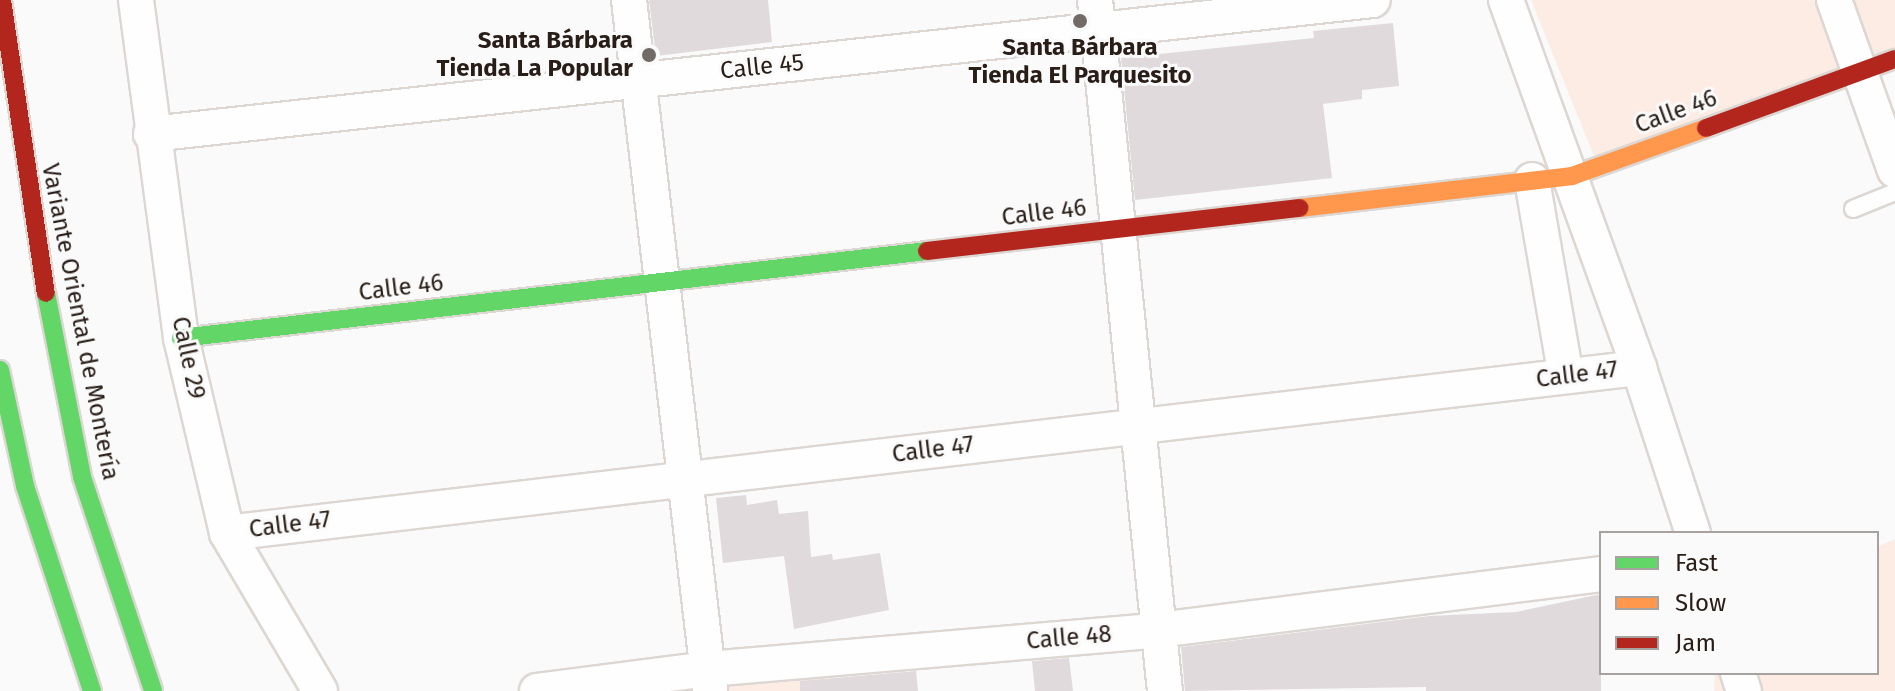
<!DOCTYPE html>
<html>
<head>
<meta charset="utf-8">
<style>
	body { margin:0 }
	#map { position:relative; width:1895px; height:691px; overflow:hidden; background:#fafafa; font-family:"Fira Sans",sans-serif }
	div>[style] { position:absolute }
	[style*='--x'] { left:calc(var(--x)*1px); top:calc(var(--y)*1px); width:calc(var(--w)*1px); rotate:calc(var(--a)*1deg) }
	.green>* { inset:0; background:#fcece3 }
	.building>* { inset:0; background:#e0dadc }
	.roads { filter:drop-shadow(2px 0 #dcd7d3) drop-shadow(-2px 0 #dcd7d3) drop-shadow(0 2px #dcd7d3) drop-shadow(0 -2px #dcd7d3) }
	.lane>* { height:16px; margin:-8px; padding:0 8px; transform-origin:8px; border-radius:8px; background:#fefefe }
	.street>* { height:34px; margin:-17px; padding:0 17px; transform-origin:17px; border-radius:17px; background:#fefefe }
	.fast>* { height:18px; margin:-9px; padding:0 9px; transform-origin:9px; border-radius:9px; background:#63d668 }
	.slow>* { height:18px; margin:-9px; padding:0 9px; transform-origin:9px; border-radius:9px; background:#ff974d }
	.jam>* { height:18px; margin:-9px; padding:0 9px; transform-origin:9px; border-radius:9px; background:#b3261e }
	.dots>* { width:22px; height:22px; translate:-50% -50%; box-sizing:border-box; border:4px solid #fafafa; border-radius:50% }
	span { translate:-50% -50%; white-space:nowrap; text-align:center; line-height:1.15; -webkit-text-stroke:6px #fafafa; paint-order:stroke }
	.poi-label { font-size:24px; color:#281d17; font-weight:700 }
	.right { translate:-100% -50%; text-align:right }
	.street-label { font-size:24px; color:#281d17 }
	.legend { position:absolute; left:1599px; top:531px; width:280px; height:144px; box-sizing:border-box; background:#fafafa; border:2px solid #a6a29f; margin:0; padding:10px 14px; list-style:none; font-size:24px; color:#281d17 }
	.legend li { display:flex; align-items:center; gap:16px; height:40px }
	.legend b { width:40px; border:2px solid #a6a29f }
</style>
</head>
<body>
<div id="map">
	<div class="green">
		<div style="clip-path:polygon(1531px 0,1895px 0,1895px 59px,1598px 166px)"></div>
		<div style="clip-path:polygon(1895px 539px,1895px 691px,1714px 691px,1715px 673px,1877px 673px,1877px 547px)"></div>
		<div style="clip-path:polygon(826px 675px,827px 691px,714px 691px,714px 683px)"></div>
	</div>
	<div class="building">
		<div style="clip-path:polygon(649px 0,768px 0,772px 42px,656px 56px)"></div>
		<div style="clip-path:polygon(1393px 23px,1399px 86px,1362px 90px,1362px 99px,1323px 104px,1332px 178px,1135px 200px,1121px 58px,1314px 38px,1313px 31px)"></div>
		<div style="clip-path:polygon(746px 495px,747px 505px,777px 500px,779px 514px,808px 511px,811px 557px,832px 554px,833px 560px,880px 553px,889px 610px,794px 629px,784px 556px,723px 563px,716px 498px)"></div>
		<div style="clip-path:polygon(1601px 594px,1601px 691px,1426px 691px,1426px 687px,1185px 691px,1181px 647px,1429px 616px,1516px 612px)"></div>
		<div style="clip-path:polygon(1069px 658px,1073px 691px,1035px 691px,1032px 661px)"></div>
		<div style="clip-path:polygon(916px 671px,918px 691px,800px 691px,800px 681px)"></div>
	</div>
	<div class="roads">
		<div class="lane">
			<div style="--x:1853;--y:209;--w:45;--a:-22"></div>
		</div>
		<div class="street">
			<div style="--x:136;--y:0;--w:341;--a:82.4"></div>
			<div style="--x:181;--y:338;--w:200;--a:76.7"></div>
			<div style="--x:227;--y:533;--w:183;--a:59.5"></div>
			<div style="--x:629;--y:0;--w:696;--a:83.31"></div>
			<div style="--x:1095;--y:0;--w:695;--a:84.22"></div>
			<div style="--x:1506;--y:0;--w:391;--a:70.1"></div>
			<div style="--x:1639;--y:368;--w:174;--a:71.9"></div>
			<div style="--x:1834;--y:0;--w:181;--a:70.3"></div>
			<div style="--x:151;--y:134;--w:1229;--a:-6.26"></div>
			<div style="--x:1532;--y:180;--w:199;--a:80.2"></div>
			<div style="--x:227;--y:533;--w:1422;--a:-6.67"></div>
			<div style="--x:1738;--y:673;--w:19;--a:72"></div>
			<div style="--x:537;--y:691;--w:172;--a:-7.3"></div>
			<div style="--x:708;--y:669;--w:453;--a:-4.9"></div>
			<div style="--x:1159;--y:630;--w:446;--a:-7.2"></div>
		</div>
		<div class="fast">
			<div style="--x:46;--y:293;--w:187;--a:78.9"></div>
			<div style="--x:82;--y:477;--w:225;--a:71.6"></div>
			<div style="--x:181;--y:338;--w:751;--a:-6.65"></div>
			<div style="--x:0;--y:370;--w:119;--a:77.8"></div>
			<div style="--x:25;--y:486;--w:216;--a:71.9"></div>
		</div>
		<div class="slow">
			<div style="--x:1300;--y:208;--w:274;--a:-6.7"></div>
			<div style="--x:1572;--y:176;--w:142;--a:-19.7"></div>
		</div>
		<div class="jam">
			<div style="--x:2;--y:0;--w:296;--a:81.5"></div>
			<div style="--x:1706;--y:128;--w:201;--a:-20.1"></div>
			<div style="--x:927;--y:251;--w:375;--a:-6.6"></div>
		</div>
	</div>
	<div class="dots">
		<div style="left:1080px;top:21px;background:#726a66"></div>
		<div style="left:649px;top:55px;background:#726a66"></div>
	</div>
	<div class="poi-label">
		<span class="right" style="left:633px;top:55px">Santa Bárbara<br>Tienda La Popular</span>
		<span style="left:1080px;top:62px">Santa Bárbara<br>Tienda El Parquesito</span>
	</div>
	<div class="street-label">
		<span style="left:762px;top:67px;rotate:-6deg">Calle 45</span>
		<span style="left:1676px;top:112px;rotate:-20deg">Calle 46</span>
		<span style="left:1044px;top:213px;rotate:-7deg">Calle 46</span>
		<span style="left:401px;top:288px;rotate:-7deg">Calle 46</span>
		<span style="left:80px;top:322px;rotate:79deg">Variante Oriental de Montería</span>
		<span style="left:188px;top:358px;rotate:78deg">Calle 29</span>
		<span style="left:1577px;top:375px;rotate:-7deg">Calle 47</span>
		<span style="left:933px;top:450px;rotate:-7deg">Calle 47</span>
		<span style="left:290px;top:525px;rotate:-7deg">Calle 47</span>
		<span style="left:1069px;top:638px;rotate:-5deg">Calle 48</span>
	</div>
	<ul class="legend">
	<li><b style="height:10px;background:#63d668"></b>Fast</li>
	<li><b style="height:10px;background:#ff974d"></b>Slow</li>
	<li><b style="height:10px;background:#b3261e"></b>Jam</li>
	</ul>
</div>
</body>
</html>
